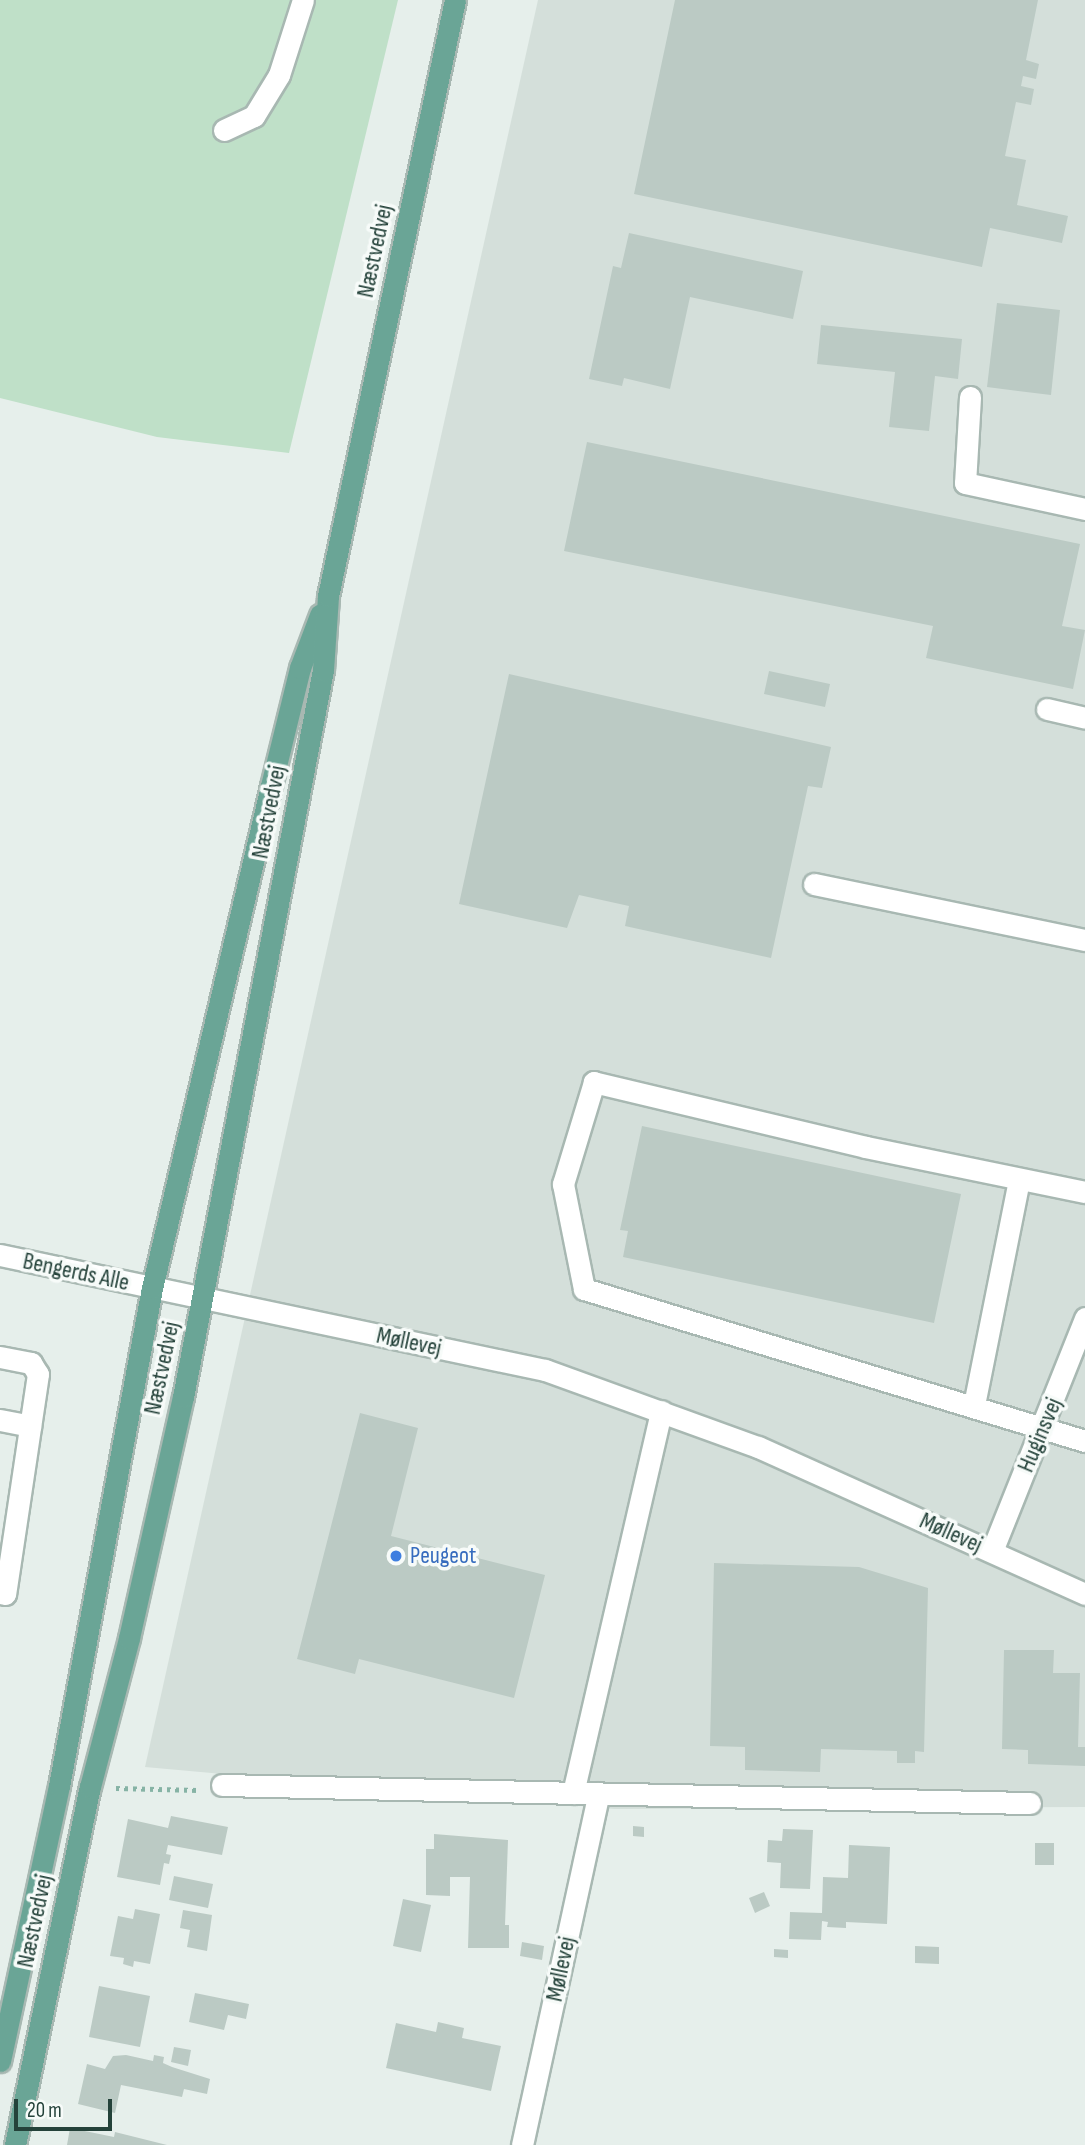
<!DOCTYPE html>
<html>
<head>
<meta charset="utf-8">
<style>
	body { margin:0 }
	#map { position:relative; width:1085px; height:2145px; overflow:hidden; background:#e6efeb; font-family:"Sofia Sans Condensed",sans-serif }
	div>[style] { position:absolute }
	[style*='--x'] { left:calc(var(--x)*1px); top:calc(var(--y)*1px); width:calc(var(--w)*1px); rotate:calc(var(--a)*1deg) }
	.built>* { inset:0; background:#d4dfda }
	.green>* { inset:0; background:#bfe0c8 }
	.building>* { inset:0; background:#bbcac4 }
	.path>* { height:4.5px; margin-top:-2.25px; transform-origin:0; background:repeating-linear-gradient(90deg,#86b3a5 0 3.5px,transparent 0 8.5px) }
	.roads { filter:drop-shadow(2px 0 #a8b8b2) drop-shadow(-2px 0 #a8b8b2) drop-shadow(0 2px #a8b8b2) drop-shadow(0 -2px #a8b8b2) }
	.minor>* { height:21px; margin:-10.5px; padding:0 10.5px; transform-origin:10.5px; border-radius:10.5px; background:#fff }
	.major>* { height:21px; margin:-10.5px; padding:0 10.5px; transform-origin:10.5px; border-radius:10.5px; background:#6aa596 }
	.dots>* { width:19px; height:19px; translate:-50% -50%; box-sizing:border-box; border:4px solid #f7fbf9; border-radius:50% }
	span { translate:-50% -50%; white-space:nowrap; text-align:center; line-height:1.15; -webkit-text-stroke:7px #f7fbf9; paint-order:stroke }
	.street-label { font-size:24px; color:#24423a }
	.shop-label { font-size:24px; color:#366cbe }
	.left { translate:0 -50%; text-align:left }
	.scale { position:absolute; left:14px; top:2099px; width:98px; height:32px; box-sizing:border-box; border:4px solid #24423a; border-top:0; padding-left:9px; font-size:21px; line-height:24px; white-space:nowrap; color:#24423a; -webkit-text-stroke:5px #f7fbf9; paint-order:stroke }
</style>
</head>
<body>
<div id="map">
	<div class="built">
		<div style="clip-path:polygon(538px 0,1085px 0,1085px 1807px,614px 1809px,145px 1767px)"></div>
	</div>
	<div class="green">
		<div style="clip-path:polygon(0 0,398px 0,289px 453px,157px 437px,0 398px)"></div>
	</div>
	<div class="building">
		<div style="clip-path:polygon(675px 0,1038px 0,1026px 60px,1039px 64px,1036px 79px,1023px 76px,1021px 86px,1034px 89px,1031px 105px,1016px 102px,1005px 156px,1026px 160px,1017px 205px,1068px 216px,1062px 243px,990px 228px,982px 267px,634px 194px)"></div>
		<div style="clip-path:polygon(629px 233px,803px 271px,793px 319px,690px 297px,670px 389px,624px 378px,622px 386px,589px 379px,613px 266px,621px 268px)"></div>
		<div style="clip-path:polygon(997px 303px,1060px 310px,1051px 395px,987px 387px)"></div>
		<div style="clip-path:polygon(821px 325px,962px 339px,958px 379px,935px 376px,929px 431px,889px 427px,895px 372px,817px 364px)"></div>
		<div style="clip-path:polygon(587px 442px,1080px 544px,1062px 626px,1085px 630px,1073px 689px,926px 658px,933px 626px,564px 551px)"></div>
		<div style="clip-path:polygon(769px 671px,830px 684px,825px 707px,764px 694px)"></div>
		<div style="clip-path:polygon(509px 674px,831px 747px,822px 788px,808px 786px,771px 958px,625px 926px,629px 906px,579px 895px,567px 928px,459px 904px)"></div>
		<div style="clip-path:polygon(642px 1126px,961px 1194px,934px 1323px,623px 1257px,628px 1231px,620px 1230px)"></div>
		<div style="clip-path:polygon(360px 1413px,418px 1428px,391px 1536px,545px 1575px,514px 1698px,359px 1659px,355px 1674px,297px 1659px)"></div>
		<div style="clip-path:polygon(714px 1563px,859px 1567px,928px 1588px,924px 1752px,915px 1751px,915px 1763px,897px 1763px,897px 1751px,821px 1749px,820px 1772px,745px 1770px,745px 1747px,710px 1746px)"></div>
		<div style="clip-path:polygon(1004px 1650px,1054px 1650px,1053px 1673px,1080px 1673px,1078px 1747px,1085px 1747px,1085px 1766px,1028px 1764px,1028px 1750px,1002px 1749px)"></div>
		<div style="clip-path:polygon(171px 1816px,228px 1827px,222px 1855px,168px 1845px,166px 1854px,171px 1855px,169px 1864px,164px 1863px,160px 1885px,117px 1877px,128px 1819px,168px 1828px)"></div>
		<div style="clip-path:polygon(633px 1826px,644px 1827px,644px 1837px,633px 1836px)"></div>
		<div style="clip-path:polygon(783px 1829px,813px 1830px,810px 1889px,780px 1888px,781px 1863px,767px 1862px,768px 1840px,782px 1841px)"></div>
		<div style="clip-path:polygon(434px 1834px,508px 1840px,505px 1925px,509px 1925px,509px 1948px,468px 1948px,470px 1877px,450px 1877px,450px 1896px,426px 1895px,426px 1849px,434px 1849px)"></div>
		<div style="clip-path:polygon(1035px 1843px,1054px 1843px,1054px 1865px,1035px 1865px)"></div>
		<div style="clip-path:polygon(849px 1845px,890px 1847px,887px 1924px,846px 1922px,846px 1928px,827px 1927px,828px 1922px,822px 1921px,821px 1940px,789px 1939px,790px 1912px,822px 1913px,823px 1877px,848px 1878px)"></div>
		<div style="clip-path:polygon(174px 1876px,213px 1884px,208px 1908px,169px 1900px)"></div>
		<div style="clip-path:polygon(764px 1892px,770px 1906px,755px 1913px,749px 1898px)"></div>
		<div style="clip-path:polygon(403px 1899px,431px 1905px,421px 1952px,393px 1946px)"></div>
		<div style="clip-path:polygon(135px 1909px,160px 1914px,150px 1964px,134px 1961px,133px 1967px,123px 1964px,124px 1958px,110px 1956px,118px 1916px,133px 1919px)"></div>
		<div style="clip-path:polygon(183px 1910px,212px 1915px,207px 1951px,187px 1947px,190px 1930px,180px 1928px)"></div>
		<div style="clip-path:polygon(522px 1942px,544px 1946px,542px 1960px,520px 1956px)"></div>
		<div style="clip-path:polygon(915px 1946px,939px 1947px,939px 1964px,915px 1963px)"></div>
		<div style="clip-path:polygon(774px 1949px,788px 1950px,788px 1958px,774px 1957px)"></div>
		<div style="clip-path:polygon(99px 1986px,150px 1996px,140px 2047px,89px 2037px)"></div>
		<div style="clip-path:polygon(195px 1993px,249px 2004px,246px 2019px,228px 2015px,224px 2030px,189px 2022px)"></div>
		<div style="clip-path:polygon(438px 2022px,464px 2028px,462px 2038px,501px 2046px,491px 2091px,386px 2068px,396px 2023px,436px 2032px)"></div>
		<div style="clip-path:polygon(174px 2047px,191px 2050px,188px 2066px,171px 2062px)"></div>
		<div style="clip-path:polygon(126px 2055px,153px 2061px,154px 2055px,164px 2057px,163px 2063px,172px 2067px,210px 2079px,207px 2094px,184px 2089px,182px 2097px,121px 2085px,115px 2113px,78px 2104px,87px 2064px,105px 2069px,113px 2056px)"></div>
		<div style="clip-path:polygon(70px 2128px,114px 2137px,115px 2132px,167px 2145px,67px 2145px)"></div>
	</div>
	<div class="path">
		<div style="--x:116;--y:1788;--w:82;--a:1.4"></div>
	</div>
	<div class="roads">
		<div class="minor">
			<div style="--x:224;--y:130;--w:33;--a:-25"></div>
			<div style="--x:254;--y:116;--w:48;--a:-58.6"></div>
			<div style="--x:279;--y:75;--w:79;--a:-72.3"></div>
			<div style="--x:970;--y:397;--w:86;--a:93.3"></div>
			<div style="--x:965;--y:483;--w:123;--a:12.2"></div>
			<div style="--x:1047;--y:709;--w:39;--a:13"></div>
			<div style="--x:814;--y:884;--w:277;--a:11.7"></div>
			<div style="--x:1085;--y:1192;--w:224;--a:-168.4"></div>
			<div style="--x:866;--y:1147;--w:280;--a:-166.6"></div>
			<div style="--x:594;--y:1082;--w:107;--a:106.9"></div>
			<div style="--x:563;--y:1184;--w:107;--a:78.7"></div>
			<div style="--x:584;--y:1289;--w:524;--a:16.88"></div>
			<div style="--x:0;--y:1255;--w:557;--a:11.92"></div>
			<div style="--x:545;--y:1370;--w:226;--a:19.9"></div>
			<div style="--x:758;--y:1447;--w:359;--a:24.2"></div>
			<div style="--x:0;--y:1357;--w:32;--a:11"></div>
			<div style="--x:31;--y:1363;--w:13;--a:58"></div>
			<div style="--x:38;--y:1374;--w:222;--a:98.5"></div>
			<div style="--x:5;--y:1594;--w:5;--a:-169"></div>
			<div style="--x:974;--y:1405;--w:230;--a:-78.7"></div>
			<div style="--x:0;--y:1420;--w:31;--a:11"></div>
			<div style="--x:992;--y:1551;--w:251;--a:-68.2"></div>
			<div style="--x:222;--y:1785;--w:808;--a:1.28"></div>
			<div style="--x:573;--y:1793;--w:392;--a:-77"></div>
			<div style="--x:522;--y:2145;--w:360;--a:-77.7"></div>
		</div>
		<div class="major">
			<div style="--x:0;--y:2061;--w:281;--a:-77.9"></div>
			<div style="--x:59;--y:1786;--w:507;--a:-79.42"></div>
			<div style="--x:152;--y:1288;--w:516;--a:-76.66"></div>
			<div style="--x:271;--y:786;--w:122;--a:-76.2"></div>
			<div style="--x:300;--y:668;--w:57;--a:-69.3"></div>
			<div style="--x:15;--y:2145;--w:366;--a:-78.2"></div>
			<div style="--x:90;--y:1787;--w:154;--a:-75.3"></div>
			<div style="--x:129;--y:1638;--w:247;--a:-77.4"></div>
			<div style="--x:183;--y:1397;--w:740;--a:-79.1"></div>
			<div style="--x:323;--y:670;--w:74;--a:-86.1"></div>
			<div style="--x:328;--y:596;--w:609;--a:-77.97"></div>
		</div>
	</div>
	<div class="dots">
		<div style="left:396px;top:1556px;background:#3f7fe0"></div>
	</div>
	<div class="street-label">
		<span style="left:375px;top:251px;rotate:-78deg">Næstvedvej</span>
		<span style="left:269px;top:812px;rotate:-79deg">Næstvedvej</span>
		<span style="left:76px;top:1272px;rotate:12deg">Bengerds Alle</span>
		<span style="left:409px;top:1342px;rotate:12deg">Møllevej</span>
		<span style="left:162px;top:1368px;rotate:-78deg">Næstvedvej</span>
		<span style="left:1040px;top:1435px;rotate:-67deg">Huginsvej</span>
		<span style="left:951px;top:1533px;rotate:24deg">Møllevej</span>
		<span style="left:35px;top:1921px;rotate:-78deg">Næstvedvej</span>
		<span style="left:561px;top:1969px;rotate:-78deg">Møllevej</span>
	</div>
	<div class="shop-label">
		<span class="left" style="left:410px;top:1556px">Peugeot</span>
	</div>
	<div class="scale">20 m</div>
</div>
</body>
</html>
